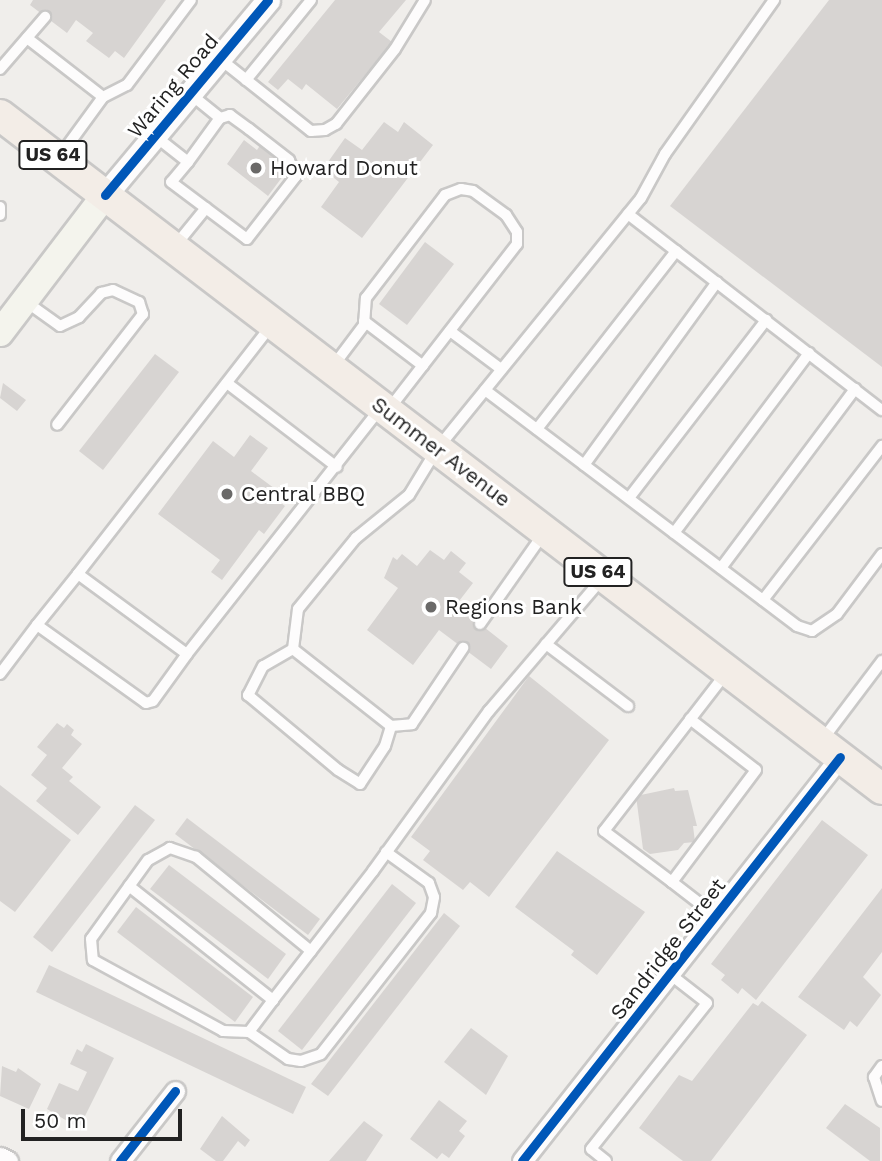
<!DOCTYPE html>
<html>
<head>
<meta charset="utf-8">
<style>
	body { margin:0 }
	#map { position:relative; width:882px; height:1161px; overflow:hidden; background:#f0eeeb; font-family:"Work Sans",sans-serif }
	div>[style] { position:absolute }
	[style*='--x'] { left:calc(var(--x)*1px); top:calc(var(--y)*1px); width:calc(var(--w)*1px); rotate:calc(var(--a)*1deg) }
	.building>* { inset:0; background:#d7d4d2 }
	.roads { filter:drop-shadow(2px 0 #c9c8c7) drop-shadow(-2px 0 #c9c8c7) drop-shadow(0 2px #c9c8c7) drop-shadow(0 -2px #c9c8c7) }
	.service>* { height:10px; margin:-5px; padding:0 5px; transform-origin:5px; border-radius:5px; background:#fdfcfc }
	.minor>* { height:19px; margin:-9.5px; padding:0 9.5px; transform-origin:9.5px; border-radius:9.5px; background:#fdfcfc }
	.tertiary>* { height:23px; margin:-11.5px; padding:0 11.5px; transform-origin:11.5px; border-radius:11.5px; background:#fdfcfc }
	.secondary>* { height:26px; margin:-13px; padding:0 13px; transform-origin:13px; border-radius:13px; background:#f4f4ed }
	.primary>* { height:30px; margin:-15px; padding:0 15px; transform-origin:15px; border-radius:15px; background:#f3ede7 }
	.cycleway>* { height:9px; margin:-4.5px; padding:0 4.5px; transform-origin:4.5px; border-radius:4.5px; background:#0057b8 }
	.dots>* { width:19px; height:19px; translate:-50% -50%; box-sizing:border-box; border:4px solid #fff; border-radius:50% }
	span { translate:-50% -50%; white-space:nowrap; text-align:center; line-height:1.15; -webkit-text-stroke:6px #fff; paint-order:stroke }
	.shield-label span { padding:2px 5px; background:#fff; border:2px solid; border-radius:5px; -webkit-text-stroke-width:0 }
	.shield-label { font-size:19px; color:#222; font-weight:700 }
	.street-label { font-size:21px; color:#222 }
	.poi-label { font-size:21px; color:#222 }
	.left { translate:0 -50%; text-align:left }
	.scale { position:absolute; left:21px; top:1109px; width:161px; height:32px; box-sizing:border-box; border:4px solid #222; border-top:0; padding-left:9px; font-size:21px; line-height:24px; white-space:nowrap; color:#222; -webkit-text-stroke:5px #fff; paint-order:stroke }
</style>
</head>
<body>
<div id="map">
	<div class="building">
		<div style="clip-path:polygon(33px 0,166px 0,124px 58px,115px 51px,109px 58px,86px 41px,93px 33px,76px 20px,67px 33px,30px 5px)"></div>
		<div style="clip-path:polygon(335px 0,406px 0,379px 32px,392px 42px,337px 109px,306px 84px,302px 90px,288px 79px,278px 90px,268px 82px)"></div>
		<div style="clip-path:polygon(829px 0,882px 0,882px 367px,670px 206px)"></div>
		<div style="clip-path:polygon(384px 122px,398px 132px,404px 122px,433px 145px,362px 238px,321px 207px,339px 182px,323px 169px,345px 138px,362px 150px)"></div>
		<div style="clip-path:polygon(244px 140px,257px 150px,261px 144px,280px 158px,276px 164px,286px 172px,268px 196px,227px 164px)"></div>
		<div style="clip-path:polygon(425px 242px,454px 264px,407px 325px,379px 304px)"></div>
		<div style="clip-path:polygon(155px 354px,179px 372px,103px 470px,79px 451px)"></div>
		<div style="clip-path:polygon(3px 383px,26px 400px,17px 411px,0 398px)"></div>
		<div style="clip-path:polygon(250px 435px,268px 448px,251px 471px,286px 497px,281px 503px,285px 506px,264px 534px,259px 530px,222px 580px,211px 572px,220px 560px,158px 514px,213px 441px,234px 457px)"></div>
		<div style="clip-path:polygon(430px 550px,444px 560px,451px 551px,466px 563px,459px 572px,473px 583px,456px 605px,508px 646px,491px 669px,439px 630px,413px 665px,367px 630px,398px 588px,384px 578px,393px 557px,397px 560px,402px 554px,417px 566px)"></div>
		<div style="clip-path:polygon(529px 676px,609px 740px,489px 897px,470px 882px,463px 890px,423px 860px,430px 851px,411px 837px)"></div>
		<div style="clip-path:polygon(57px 723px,64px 728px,67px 724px,74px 730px,71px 735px,82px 744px,62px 768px,73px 777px,69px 781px,101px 807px,78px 835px,36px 801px,47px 788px,31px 775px,47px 755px,37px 747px)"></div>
		<div style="clip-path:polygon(0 785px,71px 840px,15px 912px,0 901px)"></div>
		<div style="clip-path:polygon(674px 788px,675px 791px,688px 790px,697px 826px,693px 826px,695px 842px,684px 843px,678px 850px,650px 854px,643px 849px,636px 796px)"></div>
		<div style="clip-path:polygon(135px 805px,155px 820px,52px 952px,33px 937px)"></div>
		<div style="clip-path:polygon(187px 818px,320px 919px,308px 935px,175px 834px)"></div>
		<div style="clip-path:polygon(822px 820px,868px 855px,756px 1000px,742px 988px,738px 994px,721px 980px,725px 975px,711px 964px)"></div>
		<div style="clip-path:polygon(557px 851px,645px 912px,597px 975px,571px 955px,574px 951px,515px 907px)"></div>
		<div style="clip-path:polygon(169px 865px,286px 954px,268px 979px,150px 889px)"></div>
		<div style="clip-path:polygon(392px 884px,416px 903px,302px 1050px,278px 1031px)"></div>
		<div style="clip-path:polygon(882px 888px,882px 952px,863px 977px,881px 995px,857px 1027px,850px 1021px,844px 1030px,798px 997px)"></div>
		<div style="clip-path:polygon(136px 907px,253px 997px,235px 1022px,117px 932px)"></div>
		<div style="clip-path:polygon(444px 913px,460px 926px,328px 1096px,311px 1084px)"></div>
		<div style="clip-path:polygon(49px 965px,306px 1087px,293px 1114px,36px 992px)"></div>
		<div style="clip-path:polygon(762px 1001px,807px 1035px,711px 1161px,683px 1161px,639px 1128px,679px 1075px,692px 1081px,753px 1003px,758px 1006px)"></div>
		<div style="clip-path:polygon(471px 1028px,508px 1056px,486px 1095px,444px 1062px)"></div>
		<div style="clip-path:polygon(86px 1044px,114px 1058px,79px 1128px,47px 1109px,59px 1083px,78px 1091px,87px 1072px,70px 1064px,77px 1049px,82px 1052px)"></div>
		<div style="clip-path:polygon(2px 1066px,16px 1072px,18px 1068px,41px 1084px,29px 1109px,0 1096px)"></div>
		<div style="clip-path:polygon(439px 1100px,467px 1121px,459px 1131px,465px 1136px,449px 1158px,442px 1153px,437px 1159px,410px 1139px)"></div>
		<div style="clip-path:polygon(845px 1104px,880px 1128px,880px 1161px,870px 1161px,826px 1128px)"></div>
		<div style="clip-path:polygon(222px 1116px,250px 1140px,245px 1147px,238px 1141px,223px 1161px,216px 1161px,200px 1149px)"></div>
		<div style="clip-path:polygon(364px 1121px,383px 1135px,366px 1161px,329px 1161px)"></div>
	</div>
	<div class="roads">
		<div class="service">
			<div style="--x:27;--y:38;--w:96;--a:37.8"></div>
			<div style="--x:220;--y:59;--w:116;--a:38.4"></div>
			<div style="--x:311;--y:131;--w:14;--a:-4"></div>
			<div style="--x:325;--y:130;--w:13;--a:-29"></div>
			<div style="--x:336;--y:124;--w:95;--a:-51.8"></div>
			<div style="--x:395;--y:49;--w:57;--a:-58.5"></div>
			<div style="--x:0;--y:69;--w:69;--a:-49.1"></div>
			<div style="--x:246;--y:80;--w:103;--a:-50.9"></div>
			<div style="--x:155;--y:136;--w:42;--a:38.2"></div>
			<div style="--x:188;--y:162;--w:54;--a:-54"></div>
			<div style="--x:220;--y:118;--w:38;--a:-141"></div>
			<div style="--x:60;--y:156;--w:73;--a:-53.9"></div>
			<div style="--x:103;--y:97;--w:27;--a:-27"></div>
			<div style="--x:127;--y:85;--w:106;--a:-53"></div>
			<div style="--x:188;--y:162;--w:26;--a:130"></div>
			<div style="--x:171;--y:182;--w:95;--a:36.9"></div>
			<div style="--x:247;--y:239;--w:80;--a:-52.1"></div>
			<div style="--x:296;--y:176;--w:17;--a:-114"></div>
			<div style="--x:289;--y:160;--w:51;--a:-142.2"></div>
			<div style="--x:249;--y:129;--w:24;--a:-144"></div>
			<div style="--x:230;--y:115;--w:10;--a:163"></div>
			<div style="--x:0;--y:207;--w:8;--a:90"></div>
			<div style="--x:628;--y:214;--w:321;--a:37.7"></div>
			<div style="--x:175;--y:246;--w:49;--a:-50.8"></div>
			<div style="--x:25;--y:301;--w:43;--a:35.5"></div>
			<div style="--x:60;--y:326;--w:21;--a:-25"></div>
			<div style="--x:79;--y:317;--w:33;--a:-47"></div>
			<div style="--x:101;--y:293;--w:12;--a:-14"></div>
			<div style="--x:113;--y:290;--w:29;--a:25"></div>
			<div style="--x:139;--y:302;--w:13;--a:72"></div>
			<div style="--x:143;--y:314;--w:140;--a:127.8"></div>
			<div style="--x:364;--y:321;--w:74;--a:37.3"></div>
			<div style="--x:270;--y:327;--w:313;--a:127.9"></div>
			<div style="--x:78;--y:574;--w:135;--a:36.3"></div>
			<div style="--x:187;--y:654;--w:310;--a:-51.8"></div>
			<div style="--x:450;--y:331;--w:64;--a:36.7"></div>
			<div style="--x:334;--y:365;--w:50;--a:-53.1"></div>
			<div style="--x:364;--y:325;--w:27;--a:-86"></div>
			<div style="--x:366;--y:298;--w:130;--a:-52.5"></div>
			<div style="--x:445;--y:195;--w:17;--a:-21"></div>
			<div style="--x:461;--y:189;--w:12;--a:9"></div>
			<div style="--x:473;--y:191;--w:41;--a:36"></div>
			<div style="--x:506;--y:215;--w:20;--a:57"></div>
			<div style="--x:517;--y:232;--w:12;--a:90"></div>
			<div style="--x:517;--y:244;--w:207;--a:127.8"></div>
			<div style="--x:227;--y:383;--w:138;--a:37.4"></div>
			<div style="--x:485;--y:390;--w:391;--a:37.1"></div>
			<div style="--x:797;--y:626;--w:16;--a:18"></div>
			<div style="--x:812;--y:631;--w:30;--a:-34"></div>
			<div style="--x:837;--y:614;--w:75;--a:-53.1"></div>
			<div style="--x:537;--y:429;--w:226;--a:-52"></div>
			<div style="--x:584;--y:465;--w:226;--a:-54"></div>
			<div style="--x:629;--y:498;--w:225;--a:-52.4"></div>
			<div style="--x:674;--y:533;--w:225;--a:-53.1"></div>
			<div style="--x:721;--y:568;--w:224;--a:-53.2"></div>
			<div style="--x:78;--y:574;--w:65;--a:128.8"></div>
			<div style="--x:37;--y:625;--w:134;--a:35.6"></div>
			<div style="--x:146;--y:703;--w:7;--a:-16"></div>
			<div style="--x:153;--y:701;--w:58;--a:-54.1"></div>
			<div style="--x:763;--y:600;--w:195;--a:-52.3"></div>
			<div style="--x:480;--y:624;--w:111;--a:-54.9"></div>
			<div style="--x:546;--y:644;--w:103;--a:37.1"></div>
			<div style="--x:293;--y:649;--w:40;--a:-82.9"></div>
			<div style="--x:298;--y:609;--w:92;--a:-50.8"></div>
			<div style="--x:356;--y:538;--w:68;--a:-39.1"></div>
			<div style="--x:409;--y:495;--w:54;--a:-58.7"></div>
			<div style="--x:437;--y:449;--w:323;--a:-50.9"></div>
			<div style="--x:641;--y:198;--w:50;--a:-61.4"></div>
			<div style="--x:665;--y:154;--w:189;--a:-54.7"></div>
			<div style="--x:293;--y:649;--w:34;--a:150"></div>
			<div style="--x:263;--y:666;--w:33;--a:117"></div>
			<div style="--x:248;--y:695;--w:117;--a:39.8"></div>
			<div style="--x:338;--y:770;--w:26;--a:32"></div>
			<div style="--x:360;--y:784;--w:45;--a:-56.7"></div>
			<div style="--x:385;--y:746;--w:21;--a:-73"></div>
			<div style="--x:293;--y:649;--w:125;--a:38.2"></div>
			<div style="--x:391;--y:726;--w:21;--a:-5"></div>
			<div style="--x:412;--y:724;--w:92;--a:-56.1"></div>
			<div style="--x:0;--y:674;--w:61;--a:-52.9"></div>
			<div style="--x:690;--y:719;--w:83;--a:37.7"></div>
			<div style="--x:756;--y:770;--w:140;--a:126.9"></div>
			<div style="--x:672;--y:882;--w:85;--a:-143.1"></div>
			<div style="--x:604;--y:831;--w:200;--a:-52.3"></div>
			<div style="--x:823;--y:739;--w:98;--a:-52.9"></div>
			<div style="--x:672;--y:882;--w:56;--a:37.7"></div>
			<div style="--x:129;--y:886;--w:184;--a:38.4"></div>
			<div style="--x:311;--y:951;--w:149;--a:-140.7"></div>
			<div style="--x:196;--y:857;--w:28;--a:-161"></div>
			<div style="--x:170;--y:848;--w:25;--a:151"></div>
			<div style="--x:148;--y:860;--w:97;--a:125.8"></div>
			<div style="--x:91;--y:939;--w:21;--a:85"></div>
			<div style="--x:93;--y:960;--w:148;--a:28.6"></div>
			<div style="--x:223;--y:1031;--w:26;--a:2"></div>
			<div style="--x:249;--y:1032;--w:40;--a:-53"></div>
			<div style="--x:273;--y:1000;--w:163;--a:-52.2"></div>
			<div style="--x:373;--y:871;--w:198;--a:-54.1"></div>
			<div style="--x:489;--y:711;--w:172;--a:-49.5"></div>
			<div style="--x:249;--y:1032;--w:47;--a:34.7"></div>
			<div style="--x:288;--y:1059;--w:13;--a:9"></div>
			<div style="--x:301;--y:1061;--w:21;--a:-19"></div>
			<div style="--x:321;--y:1054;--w:179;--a:-52"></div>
			<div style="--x:431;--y:913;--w:16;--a:-79"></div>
			<div style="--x:434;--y:897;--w:15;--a:-110"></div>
			<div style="--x:429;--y:883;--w:53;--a:-144.2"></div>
			<div style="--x:882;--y:1066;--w:14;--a:126"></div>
			<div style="--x:874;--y:1077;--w:25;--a:72"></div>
			<div style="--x:606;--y:1161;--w:19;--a:-141"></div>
			<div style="--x:591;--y:1149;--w:186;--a:-51.5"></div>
			<div style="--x:707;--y:1003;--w:46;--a:-142.1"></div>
		</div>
		<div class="minor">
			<div style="--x:0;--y:1157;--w:9;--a:27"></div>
			<div style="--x:120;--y:1161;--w:89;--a:-51.8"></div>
			<div style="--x:522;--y:1161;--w:514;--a:-51.79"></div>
		</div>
		<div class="tertiary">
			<div style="--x:105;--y:195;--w:254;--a:-50.1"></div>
		</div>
		<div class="secondary">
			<div style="--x:0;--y:333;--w:173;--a:-52.7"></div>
		</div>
		<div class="primary">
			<div style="--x:0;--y:115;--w:1110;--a:37.39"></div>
		</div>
	</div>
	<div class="cycleway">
		<div style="--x:105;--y:195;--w:254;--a:-50.1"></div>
		<div style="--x:120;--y:1161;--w:89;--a:-51.8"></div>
		<div style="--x:522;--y:1161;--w:514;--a:-51.79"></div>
	</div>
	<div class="dots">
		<div style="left:256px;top:168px;background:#6a6968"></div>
		<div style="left:227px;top:494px;background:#6a6968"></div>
		<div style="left:431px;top:607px;background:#6a6968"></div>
	</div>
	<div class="shield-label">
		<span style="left:53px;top:155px">US 64</span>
		<span style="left:598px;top:572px">US 64</span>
	</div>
	<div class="street-label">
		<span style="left:173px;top:86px;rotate:-50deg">Waring Road</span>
		<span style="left:441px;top:452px;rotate:37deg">Summer Avenue</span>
		<span style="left:668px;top:949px;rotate:-52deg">Sandridge Street</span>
	</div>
	<div class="poi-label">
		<span class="left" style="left:270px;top:168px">Howard Donut</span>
		<span class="left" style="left:241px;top:494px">Central BBQ</span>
		<span class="left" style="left:445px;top:607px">Regions Bank</span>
	</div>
	<div class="scale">50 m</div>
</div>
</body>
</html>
